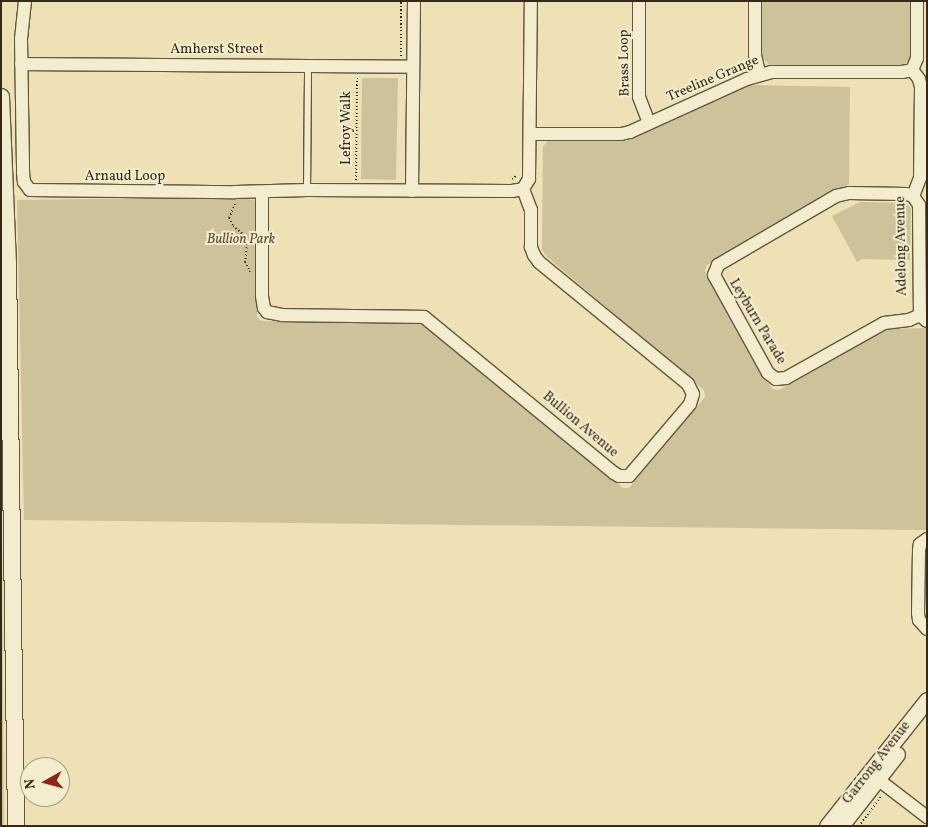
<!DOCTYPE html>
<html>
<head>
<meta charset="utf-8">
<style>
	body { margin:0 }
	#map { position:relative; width:928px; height:827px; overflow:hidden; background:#ede1b5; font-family:Vollkorn,serif }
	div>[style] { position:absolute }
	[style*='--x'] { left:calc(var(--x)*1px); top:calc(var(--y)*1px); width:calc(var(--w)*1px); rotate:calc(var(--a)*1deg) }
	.green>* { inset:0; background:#cec29a }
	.path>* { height:2px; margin-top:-1px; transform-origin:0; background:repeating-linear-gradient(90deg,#362918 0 1px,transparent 0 3.5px) }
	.roads { filter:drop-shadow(1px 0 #64573f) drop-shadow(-1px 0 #64573f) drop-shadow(0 1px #64573f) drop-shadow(0 -1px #64573f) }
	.service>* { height:6px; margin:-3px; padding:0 3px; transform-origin:3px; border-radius:3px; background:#f3eccf }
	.minor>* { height:12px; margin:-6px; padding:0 6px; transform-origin:6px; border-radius:6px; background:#f3eccf }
	.tertiary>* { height:15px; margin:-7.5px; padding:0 7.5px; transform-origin:7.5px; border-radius:7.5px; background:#f3eccf }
	.secondary>* { height:16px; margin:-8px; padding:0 8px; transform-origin:8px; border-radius:8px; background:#f3eccf }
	span { translate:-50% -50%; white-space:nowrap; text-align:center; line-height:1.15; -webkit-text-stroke:4px #f3eccf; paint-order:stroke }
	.street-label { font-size:14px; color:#362918 }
	.park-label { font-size:14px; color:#5c4f38; font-style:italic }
	.frame { position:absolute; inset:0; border:2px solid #362918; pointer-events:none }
	.north { position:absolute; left:20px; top:757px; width:50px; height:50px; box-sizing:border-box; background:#f3eccf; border:1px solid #a79e86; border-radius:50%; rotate:263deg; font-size:14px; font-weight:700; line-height:20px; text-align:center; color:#362918 }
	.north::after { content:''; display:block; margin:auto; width:18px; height:22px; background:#8f2418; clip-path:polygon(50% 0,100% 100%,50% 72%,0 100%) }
</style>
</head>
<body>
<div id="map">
	<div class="green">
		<div style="clip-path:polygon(762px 1px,912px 1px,913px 56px,901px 67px,772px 67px,762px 58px)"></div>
		<div style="clip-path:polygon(362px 78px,398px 78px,396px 180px,361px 179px)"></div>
		<div style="clip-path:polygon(748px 85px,850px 87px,849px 184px,707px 265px,705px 271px,772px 389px,779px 390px,886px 329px,927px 328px,927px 530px,24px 520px,17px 200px,224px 197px,254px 200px,258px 206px,257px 317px,262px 321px,422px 323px,623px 488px,629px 488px,705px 397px,704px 390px,547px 257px,542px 250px,543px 146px,549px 140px,626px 141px)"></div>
		<div style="clip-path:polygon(860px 202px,906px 203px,911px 208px,910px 260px,862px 259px,857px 262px,832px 216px)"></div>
		<div style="clip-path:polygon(1px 390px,4px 826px,1px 826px)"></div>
	</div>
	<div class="path">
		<div style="--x:401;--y:56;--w:55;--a:-90"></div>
		<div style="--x:512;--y:179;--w:5;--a:-37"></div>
		<div style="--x:356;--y:180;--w:102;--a:-89.4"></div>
		<div style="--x:235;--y:204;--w:15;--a:113"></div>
		<div style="--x:229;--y:218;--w:9;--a:63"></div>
		<div style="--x:233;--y:226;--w:13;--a:39"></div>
		<div style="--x:243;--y:234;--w:11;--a:68"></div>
		<div style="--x:247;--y:244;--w:18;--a:96"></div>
		<div style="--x:245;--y:262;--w:11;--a:63"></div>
		<div style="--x:859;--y:826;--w:38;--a:-53"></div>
	</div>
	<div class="roads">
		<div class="service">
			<div style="--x:307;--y:190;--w:124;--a:-89.5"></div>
		</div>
		<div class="minor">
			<div style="--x:25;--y:1;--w:38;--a:96"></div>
			<div style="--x:21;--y:39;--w:134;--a:89.1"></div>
			<div style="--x:23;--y:173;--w:9;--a:84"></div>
			<div style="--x:24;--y:182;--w:10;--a:53"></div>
			<div style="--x:30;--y:190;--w:205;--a:0.6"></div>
			<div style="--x:235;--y:192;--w:72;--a:-1.6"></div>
			<div style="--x:307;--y:190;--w:205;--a:0.3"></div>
			<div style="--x:512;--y:191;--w:11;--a:-10"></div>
			<div style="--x:639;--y:1;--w:96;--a:90"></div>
			<div style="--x:639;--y:97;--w:28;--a:69"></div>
			<div style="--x:755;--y:1;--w:54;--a:90"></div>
			<div style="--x:755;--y:55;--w:18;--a:77"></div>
			<div style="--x:21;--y:64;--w:392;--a:0.4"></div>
			<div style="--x:912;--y:70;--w:11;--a:52"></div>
			<div style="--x:919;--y:79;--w:8;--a:76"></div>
			<div style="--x:921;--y:87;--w:91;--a:90.6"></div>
			<div style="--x:920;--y:178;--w:19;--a:111"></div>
			<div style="--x:913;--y:196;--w:11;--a:56"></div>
			<div style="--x:919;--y:205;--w:110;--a:89.5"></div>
			<div style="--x:912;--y:70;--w:13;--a:-67"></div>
			<div style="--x:917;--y:58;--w:57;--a:-90"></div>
			<div style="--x:530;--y:134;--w:91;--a:0"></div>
			<div style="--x:621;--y:134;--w:9;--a:-13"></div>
			<div style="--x:630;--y:132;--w:128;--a:-24.4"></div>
			<div style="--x:747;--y:79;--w:25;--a:-16"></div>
			<div style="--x:771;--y:72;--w:131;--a:0"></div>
			<div style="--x:902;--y:72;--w:10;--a:-11"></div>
			<div style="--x:412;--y:191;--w:190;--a:-89.4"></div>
			<div style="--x:262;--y:192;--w:104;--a:90"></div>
			<div style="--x:262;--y:296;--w:12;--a:81"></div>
			<div style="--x:264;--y:308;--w:5;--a:53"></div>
			<div style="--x:267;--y:312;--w:15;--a:11"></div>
			<div style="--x:282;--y:315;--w:142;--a:0.8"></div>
			<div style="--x:424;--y:317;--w:246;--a:39.4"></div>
			<div style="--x:614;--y:473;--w:6;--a:31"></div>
			<div style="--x:619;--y:476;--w:10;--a:0"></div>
			<div style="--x:629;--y:476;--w:94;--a:-49.7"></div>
			<div style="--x:690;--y:404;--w:10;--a:-73"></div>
			<div style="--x:693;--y:394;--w:11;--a:-117"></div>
			<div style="--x:688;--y:384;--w:193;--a:-140.7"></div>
			<div style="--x:539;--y:262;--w:9;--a:-126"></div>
			<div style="--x:534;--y:255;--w:9;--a:-111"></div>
			<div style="--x:531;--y:247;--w:37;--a:-90"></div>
			<div style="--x:531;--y:210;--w:22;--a:-111"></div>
			<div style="--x:523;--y:189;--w:12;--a:-59"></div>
			<div style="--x:529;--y:179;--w:178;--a:-89.4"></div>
			<div style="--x:913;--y:196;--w:7;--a:-164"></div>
			<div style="--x:906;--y:194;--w:57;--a:-179"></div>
			<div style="--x:849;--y:193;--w:13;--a:167"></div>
			<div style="--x:836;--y:196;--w:137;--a:149.7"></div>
			<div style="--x:718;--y:265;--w:11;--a:112"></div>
			<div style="--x:714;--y:275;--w:112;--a:61.1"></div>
			<div style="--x:768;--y:373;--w:10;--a:37"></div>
			<div style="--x:776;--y:379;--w:10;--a:-6"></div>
			<div style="--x:786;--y:378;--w:112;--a:-29.3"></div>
			<div style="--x:884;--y:323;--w:25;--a:-7"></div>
			<div style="--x:909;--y:320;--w:12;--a:-24"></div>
			<div style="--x:920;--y:315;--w:9;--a:41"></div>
			<div style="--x:927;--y:539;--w:9;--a:144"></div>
			<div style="--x:920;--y:544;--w:6;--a:99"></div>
			<div style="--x:919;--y:550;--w:63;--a:90.9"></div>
			<div style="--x:918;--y:613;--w:7;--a:82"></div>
			<div style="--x:919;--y:620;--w:12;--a:48"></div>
			<div style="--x:871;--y:774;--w:71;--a:37.5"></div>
		</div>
		<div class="tertiary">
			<div style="--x:827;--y:826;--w:161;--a:-51.6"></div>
			<div style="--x:841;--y:826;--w:91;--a:-52.1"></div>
		</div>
		<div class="secondary">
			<div style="--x:1;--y:97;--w:167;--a:87.6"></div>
			<div style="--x:8;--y:264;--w:562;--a:89.18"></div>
		</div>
	</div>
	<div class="street-label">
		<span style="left:217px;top:50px">Amherst Street</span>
		<span style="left:625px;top:63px;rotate:-91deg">Brass Loop</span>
		<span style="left:713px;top:79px;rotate:-23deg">Treeline Grange</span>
		<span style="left:347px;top:128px;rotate:-90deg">Lefroy Walk</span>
		<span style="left:125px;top:177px">Arnaud Loop</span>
		<span style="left:902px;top:246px;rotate:-91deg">Adelong Avenue</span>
		<span style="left:757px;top:322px;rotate:59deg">Leyburn Parade</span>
		<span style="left:580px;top:425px;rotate:40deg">Bullion Avenue</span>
		<span style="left:877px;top:763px;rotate:-52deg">Garrong Avenue</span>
	</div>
	<div class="park-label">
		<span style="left:241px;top:240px">Bullion Park</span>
	</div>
	<div class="frame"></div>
	<div class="north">N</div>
</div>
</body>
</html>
